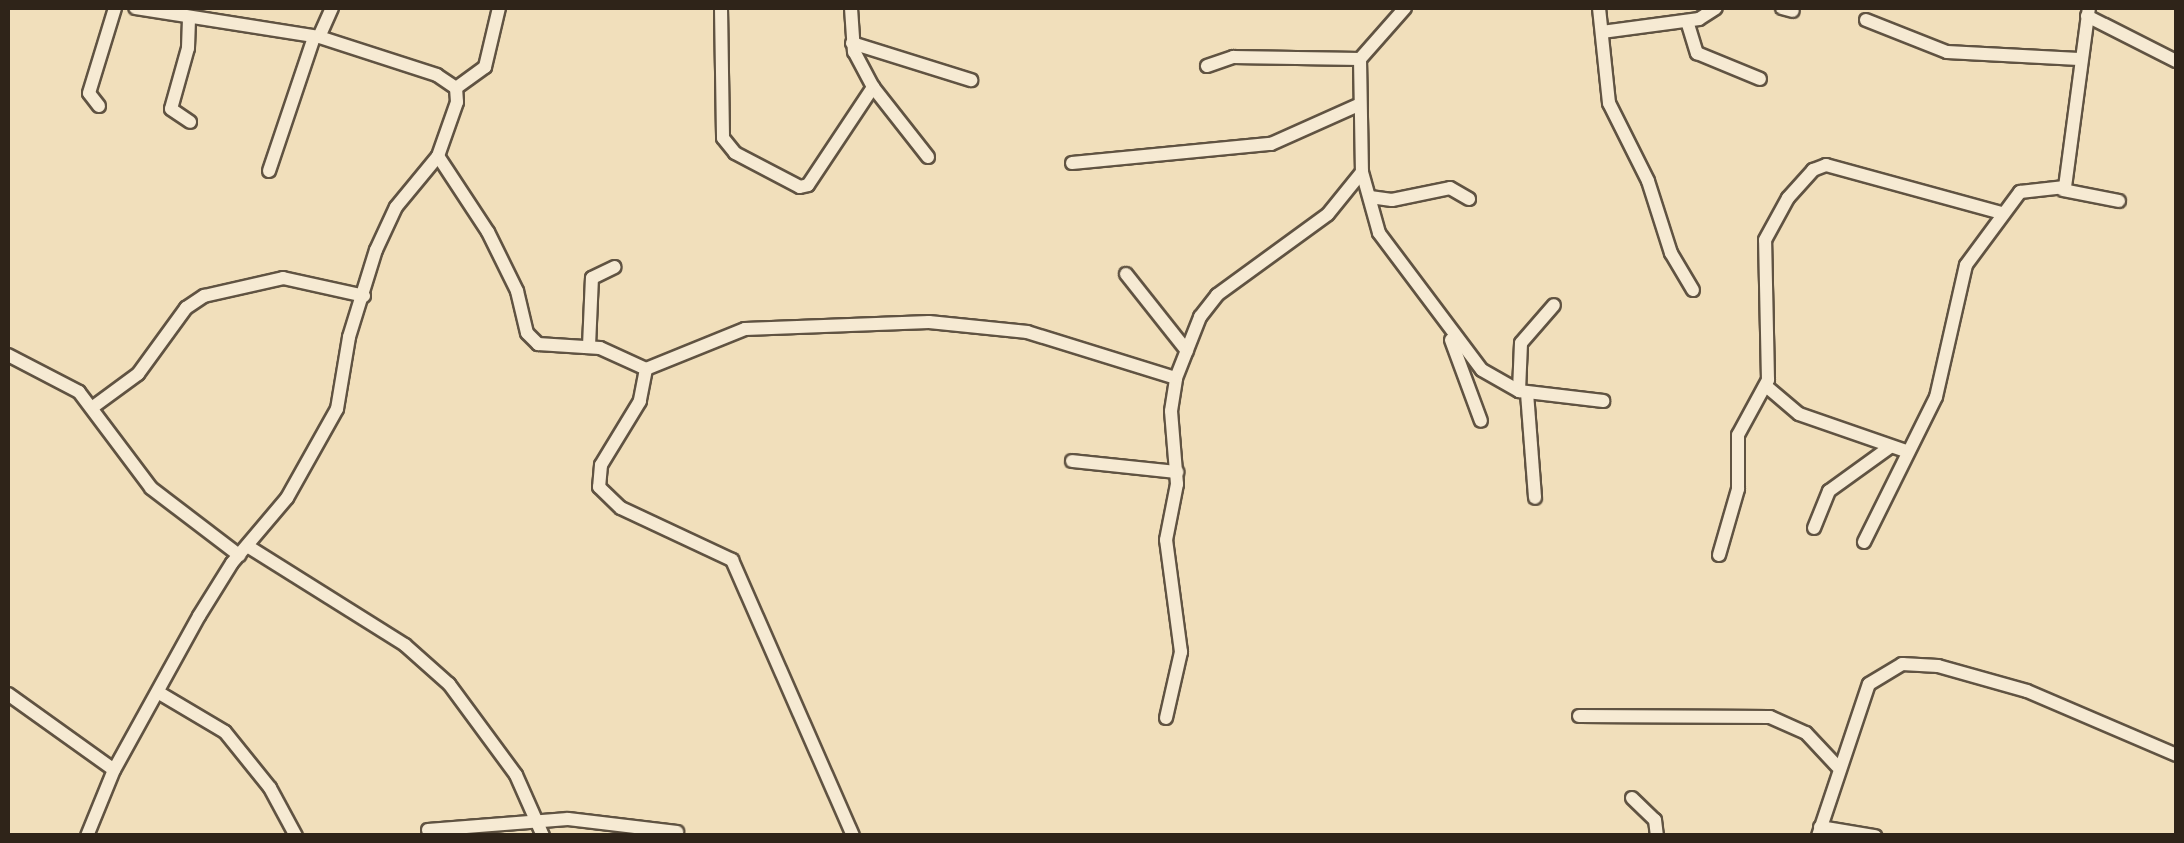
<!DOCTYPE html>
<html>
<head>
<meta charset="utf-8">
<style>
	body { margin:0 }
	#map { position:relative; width:2184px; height:843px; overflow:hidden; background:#f1dfbb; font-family:Alegreya,serif }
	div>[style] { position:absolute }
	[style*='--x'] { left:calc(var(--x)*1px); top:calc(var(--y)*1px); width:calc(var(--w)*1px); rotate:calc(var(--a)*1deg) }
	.roads { filter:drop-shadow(2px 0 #605342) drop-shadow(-2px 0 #605342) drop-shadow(0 2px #605342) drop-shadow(0 -2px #605342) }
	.street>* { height:12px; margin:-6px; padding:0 6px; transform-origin:6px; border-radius:6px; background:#f6ead3 }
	span { translate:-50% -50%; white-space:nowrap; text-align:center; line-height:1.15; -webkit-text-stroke:9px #f6ead3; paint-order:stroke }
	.frame { position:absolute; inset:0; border:10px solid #2f2419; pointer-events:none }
</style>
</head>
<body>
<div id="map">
	<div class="roads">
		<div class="street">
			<div style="--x:721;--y:8;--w:130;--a:89.1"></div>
			<div style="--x:723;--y:138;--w:19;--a:51"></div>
			<div style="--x:735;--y:153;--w:73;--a:27.6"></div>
			<div style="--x:800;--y:187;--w:8;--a:-14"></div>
			<div style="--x:808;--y:185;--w:118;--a:-56.4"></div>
			<div style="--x:873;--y:87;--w:40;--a:-118"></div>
			<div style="--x:854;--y:52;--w:44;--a:-93.9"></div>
			<div style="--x:1405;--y:8;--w:68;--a:131.4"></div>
			<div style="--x:1360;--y:59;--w:113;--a:89"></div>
			<div style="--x:1362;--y:172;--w:63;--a:74.4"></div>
			<div style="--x:1379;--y:233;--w:171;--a:53.1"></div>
			<div style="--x:1482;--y:370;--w:43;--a:29.6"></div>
			<div style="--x:1519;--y:391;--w:85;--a:6.8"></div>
			<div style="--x:1599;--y:8;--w:96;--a:84"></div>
			<div style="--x:1609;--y:103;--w:87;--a:63.4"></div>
			<div style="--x:1648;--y:181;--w:76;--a:72.3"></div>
			<div style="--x:1671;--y:253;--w:43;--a:59.3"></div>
			<div style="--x:1782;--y:8;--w:11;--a:15"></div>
			<div style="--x:2087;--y:16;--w:100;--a:26.8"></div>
			<div style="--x:189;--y:19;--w:29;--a:92"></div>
			<div style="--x:188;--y:48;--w:63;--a:105.6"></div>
			<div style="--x:171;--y:109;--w:23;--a:34"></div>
			<div style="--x:1866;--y:20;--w:87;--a:21.6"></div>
			<div style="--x:1947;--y:52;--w:132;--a:3"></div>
			<div style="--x:1687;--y:21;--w:34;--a:73"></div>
			<div style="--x:1697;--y:53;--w:68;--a:22.4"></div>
			<div style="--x:1602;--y:32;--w:98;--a:-7.6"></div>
			<div style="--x:1699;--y:19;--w:20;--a:-33"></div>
			<div style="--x:319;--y:37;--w:32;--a:-66"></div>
			<div style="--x:852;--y:43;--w:125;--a:17.3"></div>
			<div style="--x:1207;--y:66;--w:28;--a:-19"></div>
			<div style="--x:1233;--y:57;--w:127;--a:0.9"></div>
			<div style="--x:873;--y:87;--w:89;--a:51.8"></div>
			<div style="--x:456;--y:88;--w:36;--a:-36"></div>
			<div style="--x:485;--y:67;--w:61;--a:-76.7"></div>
			<div style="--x:99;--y:106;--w:16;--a:-128"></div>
			<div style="--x:89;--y:93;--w:89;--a:-73"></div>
			<div style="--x:438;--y:156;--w:91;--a:56.7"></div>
			<div style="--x:488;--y:232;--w:66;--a:63.8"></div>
			<div style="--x:517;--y:291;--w:43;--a:76.6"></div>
			<div style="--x:527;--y:333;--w:16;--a:45"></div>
			<div style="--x:538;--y:344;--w:62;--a:3.7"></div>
			<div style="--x:600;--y:348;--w:51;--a:24.5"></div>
			<div style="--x:646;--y:369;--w:107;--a:-22"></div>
			<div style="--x:745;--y:329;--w:184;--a:-2.2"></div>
			<div style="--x:929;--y:322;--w:99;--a:5.8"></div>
			<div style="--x:1027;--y:332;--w:156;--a:17.2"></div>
			<div style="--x:1072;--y:163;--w:200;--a:-5.5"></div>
			<div style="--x:1271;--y:144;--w:95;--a:-24.1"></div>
			<div style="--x:269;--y:171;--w:141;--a:-71.4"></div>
			<div style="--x:2063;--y:190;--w:57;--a:11.1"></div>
			<div style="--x:1370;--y:197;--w:22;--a:8"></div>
			<div style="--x:1392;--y:200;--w:59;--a:-11.7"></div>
			<div style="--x:1450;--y:188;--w:22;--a:30"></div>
			<div style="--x:1126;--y:274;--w:98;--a:51.6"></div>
			<div style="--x:1451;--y:340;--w:86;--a:69.7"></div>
			<div style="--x:589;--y:346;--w:68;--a:-87.5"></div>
			<div style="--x:592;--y:278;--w:25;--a:-26"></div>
			<div style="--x:8;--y:355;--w:80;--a:27.5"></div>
			<div style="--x:79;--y:392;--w:120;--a:53.1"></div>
			<div style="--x:151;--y:488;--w:111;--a:37.3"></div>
			<div style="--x:646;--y:369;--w:33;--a:101"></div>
			<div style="--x:640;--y:401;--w:75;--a:121.4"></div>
			<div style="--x:601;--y:465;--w:22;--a:95"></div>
			<div style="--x:599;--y:487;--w:30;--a:44"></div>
			<div style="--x:621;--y:508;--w:123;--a:25.1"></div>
			<div style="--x:732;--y:560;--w:301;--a:66.3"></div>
			<div style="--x:1766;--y:386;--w:43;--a:40.3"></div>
			<div style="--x:1799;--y:414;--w:113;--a:19.1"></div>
			<div style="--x:1519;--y:391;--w:48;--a:-87.6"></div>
			<div style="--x:1521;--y:343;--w:50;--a:-49"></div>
			<div style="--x:1527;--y:393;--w:105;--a:85.6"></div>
			<div style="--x:93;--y:407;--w:56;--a:-36.3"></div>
			<div style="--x:138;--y:374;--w:82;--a:-54"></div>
			<div style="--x:186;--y:308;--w:22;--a:-34"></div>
			<div style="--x:204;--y:296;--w:81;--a:-12.8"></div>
			<div style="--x:283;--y:278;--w:83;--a:12.5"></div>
			<div style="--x:1072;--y:461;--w:106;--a:6"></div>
			<div style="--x:1814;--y:528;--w:40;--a:-68"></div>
			<div style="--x:1829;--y:491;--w:75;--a:-35.8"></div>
			<div style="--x:1864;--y:542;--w:162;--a:-63.6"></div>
			<div style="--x:1936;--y:397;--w:135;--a:-77.2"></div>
			<div style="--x:1966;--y:265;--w:91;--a:-53.5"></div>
			<div style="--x:2020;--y:192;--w:45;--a:-6.3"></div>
			<div style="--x:2065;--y:187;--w:181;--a:-82.4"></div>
			<div style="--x:249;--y:547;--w:184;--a:32.1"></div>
			<div style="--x:405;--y:645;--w:59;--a:41.6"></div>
			<div style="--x:449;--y:684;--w:113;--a:53.6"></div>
			<div style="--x:516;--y:775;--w:67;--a:66.1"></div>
			<div style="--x:1719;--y:555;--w:69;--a:-73.9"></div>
			<div style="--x:1738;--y:489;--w:54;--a:-90"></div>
			<div style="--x:1738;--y:435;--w:63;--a:-61.4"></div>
			<div style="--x:1768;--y:380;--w:140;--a:-91.2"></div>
			<div style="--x:1765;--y:240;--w:48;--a:-61.3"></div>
			<div style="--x:1788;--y:198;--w:38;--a:-48"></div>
			<div style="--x:1813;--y:170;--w:14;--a:-21"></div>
			<div style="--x:1826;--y:165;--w:181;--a:15.3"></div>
			<div style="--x:8;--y:694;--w:130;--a:35.6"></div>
			<div style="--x:161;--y:694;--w:74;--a:30.7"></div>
			<div style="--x:225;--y:732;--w:72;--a:51.2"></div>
			<div style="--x:270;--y:788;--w:55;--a:61.6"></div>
			<div style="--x:1579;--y:716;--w:191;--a:0.3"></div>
			<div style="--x:1770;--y:717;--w:39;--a:24"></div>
			<div style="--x:1806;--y:733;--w:45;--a:46.8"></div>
			<div style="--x:1166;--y:718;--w:68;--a:-77.2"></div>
			<div style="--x:1181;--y:652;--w:113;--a:-97.6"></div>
			<div style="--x:1166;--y:540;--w:57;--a:-78.9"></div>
			<div style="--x:1177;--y:484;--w:73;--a:-94.7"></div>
			<div style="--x:1171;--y:411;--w:33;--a:-81"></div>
			<div style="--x:1176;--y:378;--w:66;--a:-68.5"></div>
			<div style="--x:1200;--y:317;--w:28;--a:-52"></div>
			<div style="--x:1217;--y:295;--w:137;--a:-36.1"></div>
			<div style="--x:1328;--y:214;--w:54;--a:-51"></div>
			<div style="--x:1632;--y:798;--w:32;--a:44"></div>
			<div style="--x:1655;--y:820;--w:16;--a:83"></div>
			<div style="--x:1820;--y:827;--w:56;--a:9.3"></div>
			<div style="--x:428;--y:830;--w:140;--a:-4.5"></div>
			<div style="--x:568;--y:819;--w:110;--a:6.8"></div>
			<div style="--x:87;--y:836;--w:71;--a:-67.8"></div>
			<div style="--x:114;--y:770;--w:176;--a:-61.1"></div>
			<div style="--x:199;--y:616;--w:62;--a:-58.1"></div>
			<div style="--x:232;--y:563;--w:85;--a:-49.8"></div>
			<div style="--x:287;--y:498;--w:102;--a:-60.7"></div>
			<div style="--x:337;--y:409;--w:73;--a:-80.5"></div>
			<div style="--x:349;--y:337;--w:91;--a:-72.8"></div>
			<div style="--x:376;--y:250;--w:47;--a:-65.1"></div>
			<div style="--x:396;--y:207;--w:66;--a:-50.5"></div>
			<div style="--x:438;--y:156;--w:57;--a:-70.6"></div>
			<div style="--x:457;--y:102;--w:14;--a:-94"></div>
			<div style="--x:456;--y:88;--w:23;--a:-146"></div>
			<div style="--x:437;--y:75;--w:124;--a:-162.1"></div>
			<div style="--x:319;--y:37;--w:186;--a:-171"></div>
			<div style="--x:1818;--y:836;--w:160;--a:-71.5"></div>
			<div style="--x:1869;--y:684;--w:39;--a:-31"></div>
			<div style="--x:1902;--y:664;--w:36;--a:3"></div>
			<div style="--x:1938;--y:666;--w:92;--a:15.7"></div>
			<div style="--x:2027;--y:691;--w:162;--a:23.2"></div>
		</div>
	</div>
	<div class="frame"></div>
</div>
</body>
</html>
